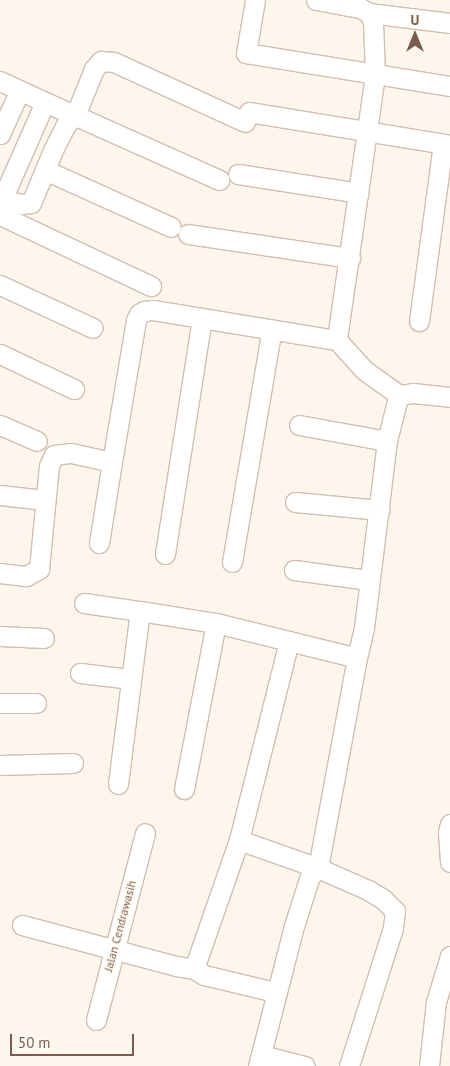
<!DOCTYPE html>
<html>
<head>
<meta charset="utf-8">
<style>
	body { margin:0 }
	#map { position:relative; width:450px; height:1066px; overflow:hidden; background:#fdf6ec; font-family:"PT Sans",sans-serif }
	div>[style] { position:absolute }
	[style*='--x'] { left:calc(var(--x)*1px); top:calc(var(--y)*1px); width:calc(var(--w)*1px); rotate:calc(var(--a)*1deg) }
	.roads { filter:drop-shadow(1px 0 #d1beb0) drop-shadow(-1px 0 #d1beb0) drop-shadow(0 1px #d1beb0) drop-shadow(0 -1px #d1beb0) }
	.street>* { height:19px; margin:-9.5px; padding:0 9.5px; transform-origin:9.5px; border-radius:9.5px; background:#fff }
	span { translate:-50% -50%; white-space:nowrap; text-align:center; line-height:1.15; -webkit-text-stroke:4px #fffaf3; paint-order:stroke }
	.street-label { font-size:12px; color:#7a5c4d }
	.north { position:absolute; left:390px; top:10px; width:50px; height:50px; -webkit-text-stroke:4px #fffaf3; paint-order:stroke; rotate:0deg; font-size:14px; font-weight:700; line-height:20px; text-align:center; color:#7a5c4d }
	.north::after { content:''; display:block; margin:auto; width:18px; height:22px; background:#7a5c4d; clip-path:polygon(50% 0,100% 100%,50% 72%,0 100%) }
	.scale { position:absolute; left:10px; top:1034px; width:124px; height:22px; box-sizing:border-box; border:2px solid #7a5c4d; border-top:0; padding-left:6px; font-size:15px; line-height:18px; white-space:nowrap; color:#7a5c4d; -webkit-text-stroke:4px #fffaf3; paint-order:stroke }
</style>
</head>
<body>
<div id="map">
	<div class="roads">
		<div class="street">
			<div style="--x:255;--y:0;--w:54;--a:99.6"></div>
			<div style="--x:246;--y:53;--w:207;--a:9.2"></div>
			<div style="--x:316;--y:0;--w:45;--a:10.3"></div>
			<div style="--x:360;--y:8;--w:10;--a:29"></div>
			<div style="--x:369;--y:13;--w:10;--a:66"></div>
			<div style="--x:373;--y:22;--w:53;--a:87.8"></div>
			<div style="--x:375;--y:75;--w:268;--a:98.2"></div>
			<div style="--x:369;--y:13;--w:82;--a:7"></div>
			<div style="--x:0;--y:81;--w:50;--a:25"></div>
			<div style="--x:45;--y:102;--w:111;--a:113.8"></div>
			<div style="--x:45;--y:102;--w:191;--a:24.1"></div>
			<div style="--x:249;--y:112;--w:204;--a:9.3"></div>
			<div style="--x:0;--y:134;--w:48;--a:-65.6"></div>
			<div style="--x:45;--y:170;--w:138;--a:24.3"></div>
			<div style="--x:238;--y:174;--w:122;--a:8.9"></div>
			<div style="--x:0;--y:199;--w:23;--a:13"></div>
			<div style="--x:22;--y:204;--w:9;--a:-6"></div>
			<div style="--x:31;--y:203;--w:60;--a:-67.3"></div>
			<div style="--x:54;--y:148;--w:27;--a:-63"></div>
			<div style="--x:66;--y:124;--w:12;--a:-42"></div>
			<div style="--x:75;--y:116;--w:51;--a:-68"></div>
			<div style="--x:94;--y:69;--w:11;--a:-49"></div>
			<div style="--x:101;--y:61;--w:13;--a:4"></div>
			<div style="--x:114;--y:62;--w:144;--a:24.6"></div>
			<div style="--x:0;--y:215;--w:167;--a:25.2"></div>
			<div style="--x:188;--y:234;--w:164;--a:8.4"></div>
			<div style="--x:0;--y:285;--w:102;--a:24.8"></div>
			<div style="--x:419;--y:321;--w:179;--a:-82.3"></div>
			<div style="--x:0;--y:354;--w:82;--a:25.3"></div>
			<div style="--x:0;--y:425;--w:40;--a:23.4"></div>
			<div style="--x:299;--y:425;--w:89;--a:10.3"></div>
			<div style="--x:0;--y:495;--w:45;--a:6.3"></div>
			<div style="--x:295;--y:502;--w:85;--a:5.4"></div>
			<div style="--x:99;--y:543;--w:82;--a:-80.9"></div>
			<div style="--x:165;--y:554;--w:239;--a:-81.1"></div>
			<div style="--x:232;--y:562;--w:236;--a:-80.3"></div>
			<div style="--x:294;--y:570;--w:76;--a:7.6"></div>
			<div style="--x:0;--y:573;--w:26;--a:7"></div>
			<div style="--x:26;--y:576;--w:15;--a:-28"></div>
			<div style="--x:39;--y:569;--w:103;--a:-84.5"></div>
			<div style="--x:49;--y:466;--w:12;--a:-66"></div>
			<div style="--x:54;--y:455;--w:17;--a:-7"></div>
			<div style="--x:71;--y:453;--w:42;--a:12.4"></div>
			<div style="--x:112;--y:462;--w:144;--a:-80.4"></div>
			<div style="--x:136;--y:320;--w:7;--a:-63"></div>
			<div style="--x:139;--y:314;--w:6;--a:-31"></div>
			<div style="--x:144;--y:311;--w:9;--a:-6"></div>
			<div style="--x:153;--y:310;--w:186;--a:9.3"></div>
			<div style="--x:337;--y:340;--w:40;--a:48"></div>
			<div style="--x:364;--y:370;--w:43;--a:35.5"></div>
			<div style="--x:84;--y:603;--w:57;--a:8.1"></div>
			<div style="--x:0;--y:636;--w:44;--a:2.6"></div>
			<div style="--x:80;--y:673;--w:50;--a:6.8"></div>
			<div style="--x:0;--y:703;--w:36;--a:0"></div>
			<div style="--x:0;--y:765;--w:73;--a:-1.6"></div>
			<div style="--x:118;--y:784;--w:174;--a:-82.8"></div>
			<div style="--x:140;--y:611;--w:77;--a:9"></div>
			<div style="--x:216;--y:623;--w:145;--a:13.9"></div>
			<div style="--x:357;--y:658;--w:31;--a:-77"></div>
			<div style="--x:364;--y:628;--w:188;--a:-83"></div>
			<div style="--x:387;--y:441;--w:37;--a:-76"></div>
			<div style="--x:396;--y:405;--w:10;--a:-73"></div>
			<div style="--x:399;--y:395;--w:14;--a:-8"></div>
			<div style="--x:413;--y:393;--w:37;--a:6"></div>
			<div style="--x:184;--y:789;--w:169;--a:-79.1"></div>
			<div style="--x:450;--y:824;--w:9;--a:103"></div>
			<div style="--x:448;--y:833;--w:29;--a:86"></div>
			<div style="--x:239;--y:840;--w:84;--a:19.5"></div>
			<div style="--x:318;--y:868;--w:55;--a:23.7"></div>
			<div style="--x:368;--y:890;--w:17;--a:31"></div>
			<div style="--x:383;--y:899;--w:17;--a:45"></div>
			<div style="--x:395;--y:911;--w:17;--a:97"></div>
			<div style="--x:393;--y:928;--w:145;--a:107.7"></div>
			<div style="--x:22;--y:925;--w:159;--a:14.9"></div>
			<div style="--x:176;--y:966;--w:18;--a:9"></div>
			<div style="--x:275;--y:992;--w:73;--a:-166.5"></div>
			<div style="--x:204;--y:975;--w:12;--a:-149"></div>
			<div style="--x:194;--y:969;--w:137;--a:-70.8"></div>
			<div style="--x:239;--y:840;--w:205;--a:-75.9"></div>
			<div style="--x:96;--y:1020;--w:193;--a:-75.3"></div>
			<div style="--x:261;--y:1055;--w:45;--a:14"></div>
			<div style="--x:258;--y:1066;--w:145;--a:-75.6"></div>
			<div style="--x:294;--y:926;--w:52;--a:-72.3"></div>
			<div style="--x:310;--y:876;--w:11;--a:-45"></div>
			<div style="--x:318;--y:868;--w:214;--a:-79.5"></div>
			<div style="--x:429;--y:1066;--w:64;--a:-83.8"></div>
			<div style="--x:436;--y:1002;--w:48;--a:-73.1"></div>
		</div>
	</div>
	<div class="street-label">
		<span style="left:120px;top:926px;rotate:-75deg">Jalan Cendrawasih</span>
	</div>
	<div class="north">U</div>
	<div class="scale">50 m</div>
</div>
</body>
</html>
